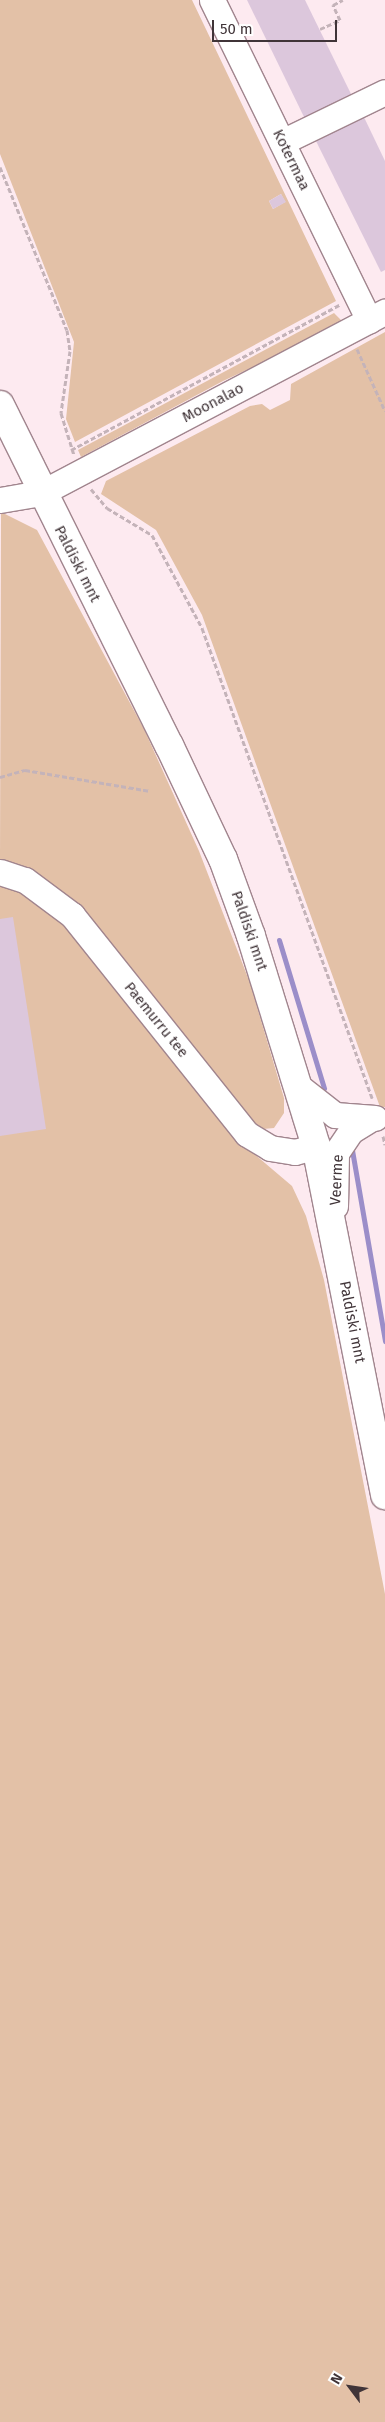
<!DOCTYPE html>
<html>
<head>
<meta charset="utf-8">
<style>
	body { margin:0 }
	#map { position:relative; width:385px; height:2422px; overflow:hidden; background:#fdeaf0; font-family:"Fira Sans",sans-serif }
	div>[style] { position:absolute }
	[style*='--x'] { left:calc(var(--x)*1px); top:calc(var(--y)*1px); width:calc(var(--w)*1px); rotate:calc(var(--a)*1deg) }
	.green>* { inset:0; background:#e3c1a7 }
	.stream>* { height:5px; margin:-2.5px; padding:0 2.5px; transform-origin:2.5px; border-radius:2.5px; background:#9b8ec9 }
	.building>* { inset:0; background:#dcc7dc }
	.path>* { height:3px; margin-top:-1.5px; transform-origin:0; background:repeating-linear-gradient(90deg,#c4b3b9 0 5px,transparent 0 7.5px) }
	.roads { filter:drop-shadow(1px 0 #a1858e) drop-shadow(-1px 0 #a1858e) drop-shadow(0 1px #a1858e) drop-shadow(0 -1px #a1858e) }
	.minor>* { height:25px; margin:-12.5px; padding:0 12.5px; transform-origin:12.5px; border-radius:12.5px; background:#fff }
	.major>* { height:28px; margin:-14px; padding:0 14px; transform-origin:14px; border-radius:14px; background:#fff }
	span { translate:-50% -50%; white-space:nowrap; text-align:center; line-height:1.15; -webkit-text-stroke:4.5px #fff; paint-order:stroke }
	.street-label { font-size:15px; color:#403438 }
	.north { position:absolute; left:325px; top:2362px; width:50px; height:50px; -webkit-text-stroke:4px #fff; paint-order:stroke; rotate:301deg; font-size:14px; font-weight:700; line-height:20px; text-align:center; color:#403438 }
	.north::after { content:''; display:block; margin:auto; width:18px; height:22px; background:#403438; clip-path:polygon(50% 0,100% 100%,50% 72%,0 100%) }
	.scale { position:absolute; left:212px; top:20px; width:125px; height:22px; box-sizing:border-box; border:2px solid #403438; border-top:0; padding-left:6px; font-size:15px; line-height:18px; white-space:nowrap; color:#403438; -webkit-text-stroke:4px #fff; paint-order:stroke }
</style>
</head>
<body>
<div id="map">
	<div class="green">
		<div style="clip-path:polygon(evenodd,0 0,192px 0,336px 301px,75px 442px,66px 419px,74px 342px,0 154px,0 0,281px 194px,285px 202px,273px 209px,269px 201px,281px 194px)"></div>
		<div style="clip-path:polygon(334px 313px,345px 324px,223px 381px,81px 457px,78px 450px)"></div>
		<div style="clip-path:polygon(385px 332px,385px 1107px,380px 1107px,202px 615px,156px 530px,101px 494px,106px 481px,250px 406px,262px 404px,270px 410px,290px 400px,291px 384px)"></div>
		<div style="clip-path:polygon(1px 512px,37px 530px,144px 729px,199px 851px,250px 983px,284px 1098px,284px 1113px,274px 1128px,263px 1129px,247px 1117px,140px 978px,73px 906px,0 862px)"></div>
		<div style="clip-path:polygon(0 884px,23px 892px,72px 930px,233px 1136px,292px 1186px,306px 1216px,324px 1280px,385px 1594px,385px 2422px,0 2422px)"></div>
	</div>
	<div class="stream">
		<div style="--x:279;--y:940;--w:155;--a:73.1"></div>
		<div style="--x:352;--y:1150;--w:194;--a:80.2"></div>
	</div>
	<div class="building">
		<div style="clip-path:polygon(247px 0,305px 0,352px 96px,305px 119px)"></div>
		<div style="clip-path:polygon(362px 113px,385px 161px,385px 270px,381px 272px,314px 137px)"></div>
		<div style="clip-path:polygon(281px 194px,286px 202px,273px 209px,269px 201px)"></div>
		<div style="clip-path:polygon(13px 917px,46px 1129px,0 1136px,0 919px)"></div>
	</div>
	<div class="path">
		<div style="--x:320;--y:29;--w:22;--a:-24"></div>
		<div style="--x:340;--y:20;--w:17;--a:-115"></div>
		<div style="--x:333;--y:5;--w:11;--a:-27"></div>
		<div style="--x:0;--y:167;--w:176;--a:67.7"></div>
		<div style="--x:67;--y:330;--w:21;--a:82"></div>
		<div style="--x:70;--y:351;--w:63;--a:98.3"></div>
		<div style="--x:61;--y:413;--w:44;--a:72.8"></div>
		<div style="--x:357;--y:349;--w:68;--a:65.7"></div>
		<div style="--x:71;--y:450;--w:305;--a:-28.4"></div>
		<div style="--x:91;--y:489;--w:25;--a:50"></div>
		<div style="--x:107;--y:508;--w:52;--a:31"></div>
		<div style="--x:152;--y:535;--w:106;--a:61.7"></div>
		<div style="--x:202;--y:628;--w:500;--a:70.1"></div>
		<div style="--x:0;--y:777;--w:26;--a:-16"></div>
		<div style="--x:25;--y:770;--w:127;--a:9.5"></div>
		<div style="--x:383;--y:1136;--w:9;--a:77"></div>
	</div>
	<div class="roads">
		<div class="minor">
			<div style="--x:212;--y:0;--w:357;--a:63.9"></div>
			<div style="--x:282;--y:142;--w:114;--a:-25.9"></div>
			<div style="--x:0;--y:500;--w:42;--a:-9.7"></div>
			<div style="--x:41;--y:493;--w:389;--a:-27.8"></div>
			<div style="--x:0;--y:872;--w:26;--a:18"></div>
			<div style="--x:25;--y:880;--w:59;--a:36.7"></div>
			<div style="--x:72;--y:915;--w:280;--a:51.4"></div>
			<div style="--x:247;--y:1134;--w:27;--a:31"></div>
			<div style="--x:270;--y:1148;--w:25;--a:9"></div>
			<div style="--x:295;--y:1152;--w:22;--a:-16"></div>
			<div style="--x:298;--y:1086;--w:47;--a:38.1"></div>
			<div style="--x:335;--y:1115;--w:40;--a:4.3"></div>
			<div style="--x:335;--y:1206;--w:53;--a:-88.9"></div>
			<div style="--x:336;--y:1153;--w:27;--a:-56"></div>
			<div style="--x:351;--y:1131;--w:22;--a:-32"></div>
		</div>
		<div class="major">
			<div style="--x:0;--y:405;--w:380;--a:63.6"></div>
			<div style="--x:169;--y:745;--w:126;--a:64.7"></div>
			<div style="--x:223;--y:859;--w:82;--a:70"></div>
			<div style="--x:251;--y:936;--w:220;--a:72.8"></div>
			<div style="--x:316;--y:1146;--w:356;--a:78.8"></div>
		</div>
	</div>
	<div class="street-label">
		<span style="left:291px;top:160px;rotate:64deg">Kotermaa</span>
		<span style="left:213px;top:403px;rotate:-28deg">Moonalao</span>
		<span style="left:77px;top:564px;rotate:63deg">Paldiski mnt</span>
		<span style="left:249px;top:931px;rotate:71deg">Paldiski mnt</span>
		<span style="left:156px;top:1020px;rotate:51deg">Paemurru tee</span>
		<span style="left:337px;top:1180px;rotate:-87deg">Veerme</span>
		<span style="left:352px;top:1322px;rotate:79deg">Paldiski mnt</span>
	</div>
	<div class="north">N</div>
	<div class="scale">50 m</div>
</div>
</body>
</html>
